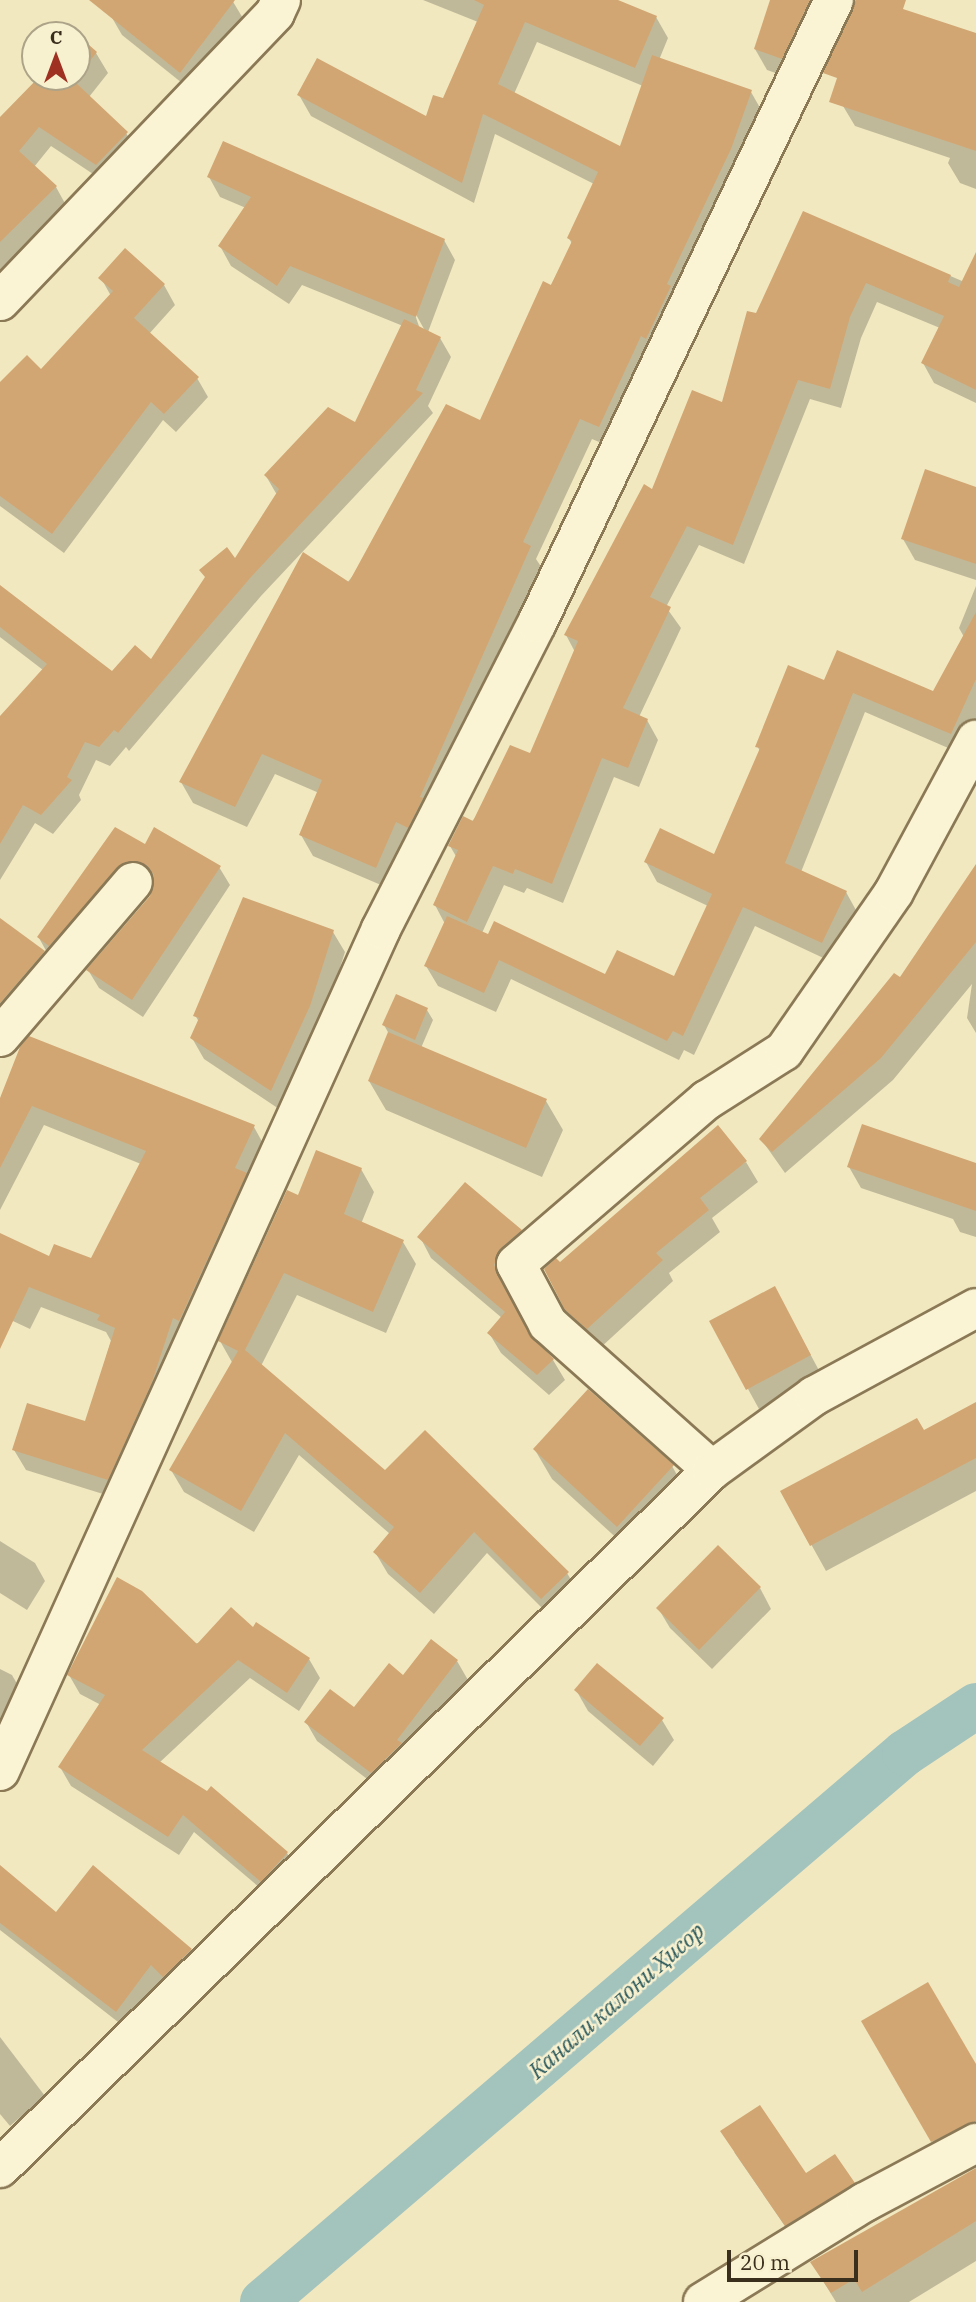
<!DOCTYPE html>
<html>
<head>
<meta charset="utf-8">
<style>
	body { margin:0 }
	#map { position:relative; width:976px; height:2302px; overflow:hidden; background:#f1e8c0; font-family:"IBM Plex Serif",serif }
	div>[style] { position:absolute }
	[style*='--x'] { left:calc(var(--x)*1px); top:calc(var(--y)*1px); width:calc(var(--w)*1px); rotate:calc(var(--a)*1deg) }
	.shadow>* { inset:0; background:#0003 }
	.canal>* { height:46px; margin:-23px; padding:0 23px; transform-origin:23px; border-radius:23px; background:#a3c3bd }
	.building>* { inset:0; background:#d2a673 }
	.roads { filter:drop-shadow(2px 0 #8b7956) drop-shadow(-2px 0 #8b7956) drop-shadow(0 2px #8b7956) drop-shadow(0 -2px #8b7956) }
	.street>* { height:38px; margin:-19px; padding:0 19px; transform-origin:19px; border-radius:19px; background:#fbf4d4 }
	span { translate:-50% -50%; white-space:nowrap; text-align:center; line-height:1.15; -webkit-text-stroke:5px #f8f1d0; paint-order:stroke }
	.water-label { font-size:23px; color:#2a585b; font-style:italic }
	.north { position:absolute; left:21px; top:21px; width:70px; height:70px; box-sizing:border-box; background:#f8f1d0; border:2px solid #aca388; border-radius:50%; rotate:0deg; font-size:19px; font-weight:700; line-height:28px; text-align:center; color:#3a2e1c }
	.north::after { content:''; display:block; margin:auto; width:24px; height:32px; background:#9f3122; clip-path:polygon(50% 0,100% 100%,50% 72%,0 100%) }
	.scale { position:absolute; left:727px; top:2250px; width:131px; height:32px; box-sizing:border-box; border:4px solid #3a2e1c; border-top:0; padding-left:9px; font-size:21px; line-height:24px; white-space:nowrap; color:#3a2e1c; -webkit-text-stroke:5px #f8f1d0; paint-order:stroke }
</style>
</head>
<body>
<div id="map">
	<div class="shadow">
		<div style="clip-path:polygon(124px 0,232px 0,244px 20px,192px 91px,122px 35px,111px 16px)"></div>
		<div style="clip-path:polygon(evenodd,423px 0,614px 0,656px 17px,668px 38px,659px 60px,751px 92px,763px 113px,611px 447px,592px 439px,536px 559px,542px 568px,432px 817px,388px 888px,313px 856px,301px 835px,319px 793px,275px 774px,247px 827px,193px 803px,181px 782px,481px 422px,572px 244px,569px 238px,594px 184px,495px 134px,474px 203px,311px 116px,299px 95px,427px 119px,444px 100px,478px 22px,423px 0,537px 42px,643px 86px,621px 148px,514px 94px,537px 42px)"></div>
		<div style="clip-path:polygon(772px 0,826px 0,793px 79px,767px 70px,755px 49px)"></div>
		<div style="clip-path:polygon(976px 35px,976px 189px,960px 183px,948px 163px,950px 158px,855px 126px,843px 106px)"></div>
		<div style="clip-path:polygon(79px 38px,96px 53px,108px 73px,89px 97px,126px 133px,138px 153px,108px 184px,51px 146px,34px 167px,56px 187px,67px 207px,0 274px,0 119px,41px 77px,77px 77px)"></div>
		<div style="clip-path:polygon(evenodd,209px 177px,444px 240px,455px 260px,428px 332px,440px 338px,451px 357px,428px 406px,433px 413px,261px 596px,129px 751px,126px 747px,110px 766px,96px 760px,79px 795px,81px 800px,53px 834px,35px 823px,0 880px,0 719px,43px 670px,0 637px,0 596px,113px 673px,152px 662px,236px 561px,277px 495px,266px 476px,356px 424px,403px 326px,302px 285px,289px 304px,231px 266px,220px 246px,246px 208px,220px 197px,209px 177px,413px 309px,424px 329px,420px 329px,413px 309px)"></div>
		<div style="clip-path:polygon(804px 213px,976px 287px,976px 403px,934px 383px,923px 363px,940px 328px,877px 302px,861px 338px,841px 408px,810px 399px,744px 564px,699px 545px,666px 607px,681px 628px,639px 717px,647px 720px,658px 740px,639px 787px,614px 777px,563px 903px,527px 888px,524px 893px,504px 885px,482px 933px,606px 977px,674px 978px,708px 906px,657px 882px,646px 862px,715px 856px,760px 751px,757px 746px,825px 682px,934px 693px,964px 637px,959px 628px,976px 586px,976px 724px,962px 754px,865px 712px,801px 872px,846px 892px,857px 912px,834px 963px,755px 926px,694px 1055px,684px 1050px,679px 1060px,511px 979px,496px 1012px,438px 986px,426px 966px,445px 924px,435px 905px,457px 858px,450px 846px,531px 755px,575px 652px,566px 635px,653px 491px,723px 404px)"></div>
		<div style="clip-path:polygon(125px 250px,164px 285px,175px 305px,149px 334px,197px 378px,208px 397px,176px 432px,163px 420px,64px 553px,0 506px,0 384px,41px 371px,111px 296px,101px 278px)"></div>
		<div style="clip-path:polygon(976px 489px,976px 580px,915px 560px,903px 539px)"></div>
		<div style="clip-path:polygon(116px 829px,146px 847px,219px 867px,230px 885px,143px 1017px,99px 988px,88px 970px,152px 896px,154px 882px,136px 879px,49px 956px,39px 938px)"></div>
		<div style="clip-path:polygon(976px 867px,976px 1033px,967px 1018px,972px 984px,893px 1080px,785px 1173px,761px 1139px,900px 980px)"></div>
		<div style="clip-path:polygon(0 921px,43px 952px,54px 971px,0 1012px)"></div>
		<div style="clip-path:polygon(333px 932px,345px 952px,321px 1027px,282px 1111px,204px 1059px,192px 1038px,199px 1022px,195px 1015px)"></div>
		<div style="clip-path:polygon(427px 1010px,433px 1020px,421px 1048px,546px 1101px,563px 1130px,542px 1177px,386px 1110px,369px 1081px,389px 1034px,384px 1025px)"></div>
		<div style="clip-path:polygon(0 1102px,254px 1127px,265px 1147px,119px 1499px,26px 1470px,14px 1450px,86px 1423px,111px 1341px,106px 1332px,41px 1307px,30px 1329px,0 1315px,0 1235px,50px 1258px,92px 1260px,141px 1164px,44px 1125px,0 1210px)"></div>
		<div style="clip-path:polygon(746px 1162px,758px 1182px,712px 1218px,720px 1232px,669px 1273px,673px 1281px,599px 1349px,579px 1331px,567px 1309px,561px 1264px)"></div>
		<div style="clip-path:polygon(976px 1163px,976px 1237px,960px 1232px,953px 1219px,861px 1188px,849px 1167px)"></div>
		<div style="clip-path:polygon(361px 1169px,374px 1192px,361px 1224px,403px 1242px,416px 1264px,386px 1333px,297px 1295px,261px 1366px,385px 1472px,567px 1573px,580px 1595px,554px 1620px,487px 1553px,434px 1614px,388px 1574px,375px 1552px,390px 1534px,299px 1455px,254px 1532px,184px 1492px,171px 1470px,233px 1364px,220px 1341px,299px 1197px)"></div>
		<div style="clip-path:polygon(521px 1231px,533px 1251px,512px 1269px,505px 1287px,531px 1338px,553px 1360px,565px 1380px,549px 1395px,501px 1353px,489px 1333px,502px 1318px,431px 1258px,420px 1237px)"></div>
		<div style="clip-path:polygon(786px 1309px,822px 1376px,759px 1409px,748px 1389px)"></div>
		<div style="clip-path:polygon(976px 1404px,976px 1491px,826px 1571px,782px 1492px,923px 1432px)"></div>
		<div style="clip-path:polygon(535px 1450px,672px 1466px,689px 1496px,635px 1555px,552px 1479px)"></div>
		<div style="clip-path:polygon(0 1541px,35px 1563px,45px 1581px,27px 1610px,0 1593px)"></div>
		<div style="clip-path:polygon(760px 1588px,771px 1609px,712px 1669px,670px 1628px,658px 1608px)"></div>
		<div style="clip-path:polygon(254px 1629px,309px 1659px,320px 1678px,299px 1711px,250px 1678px,159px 1763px,287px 1853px,298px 1872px,273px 1899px,194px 1832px,179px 1855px,71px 1786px,60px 1767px,101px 1705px,80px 1694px,69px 1675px)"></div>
		<div style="clip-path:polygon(457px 1661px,468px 1680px,383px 1791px,317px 1741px,306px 1722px,354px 1709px)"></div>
		<div style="clip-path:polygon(0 1669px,12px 1675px,24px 1696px,0 1740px)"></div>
		<div style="clip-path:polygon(576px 1690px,662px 1720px,674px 1740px,653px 1766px,588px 1711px)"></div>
		<div style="clip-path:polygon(0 1882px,56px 1915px,191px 1950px,201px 1969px,175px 1994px,162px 1981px,127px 2029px,0 1930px)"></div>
		<div style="clip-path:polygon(863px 2022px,976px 2067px,976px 2147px,944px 2161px)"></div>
		<div style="clip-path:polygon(0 2037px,45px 2096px,10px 2126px,0 2114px)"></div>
		<div style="clip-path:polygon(734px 2152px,806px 2175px,853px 2184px,865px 2204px,798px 2245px)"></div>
		<div style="clip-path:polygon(976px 2170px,976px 2261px,909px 2302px,836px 2302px,812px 2263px)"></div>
	</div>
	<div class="canal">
		<div style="--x:263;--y:2302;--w:845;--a:-40.54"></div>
		<div style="--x:905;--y:1753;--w:85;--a:-33.5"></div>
	</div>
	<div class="building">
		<div style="clip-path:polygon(89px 0,235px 0,180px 73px)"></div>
		<div style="clip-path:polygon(474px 0,618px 0,657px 16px,635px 68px,525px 22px,498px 84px,620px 146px,652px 55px,752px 90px,731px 149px,667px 284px,671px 286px,646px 339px,641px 336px,599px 427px,580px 419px,523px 542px,531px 546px,420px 797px,423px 798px,408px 828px,396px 822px,376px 868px,299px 835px,322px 780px,262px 754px,235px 807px,179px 782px,303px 552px,349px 582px,446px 404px,480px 420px,543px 281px,551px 285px,572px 241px,567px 238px,598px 172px,483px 114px,462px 183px,297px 95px,317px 58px,426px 116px,433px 95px,443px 98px,484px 5px)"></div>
		<div style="clip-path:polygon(770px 0,810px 0,782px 59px,754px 49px)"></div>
		<div style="clip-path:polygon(856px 0,906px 0,903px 9px,976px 33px,976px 151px,829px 102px,837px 78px,823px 73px)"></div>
		<div style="clip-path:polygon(79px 36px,97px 52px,74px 81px,128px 132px,96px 165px,39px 127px,19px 151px,57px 186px,0 242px,0 117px,39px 77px,77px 77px)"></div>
		<div style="clip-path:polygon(223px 141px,445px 239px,416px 317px,290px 266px,277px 286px,218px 246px,251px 197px,207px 177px)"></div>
		<div style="clip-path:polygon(803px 211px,951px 275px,948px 282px,959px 287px,976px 252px,976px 390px,921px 363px,944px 316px,866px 283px,850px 317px,830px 389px,798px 380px,733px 545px,687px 526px,650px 597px,671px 607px,623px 708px,648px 719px,628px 768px,602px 758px,552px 884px,515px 869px,513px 874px,493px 866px,467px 922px,433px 905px,458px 850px,448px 846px,463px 816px,473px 821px,510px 745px,530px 753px,578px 641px,564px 635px,644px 484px,652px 489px,692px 390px,722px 402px,747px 311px,756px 313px)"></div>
		<div style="clip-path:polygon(125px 248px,165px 284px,134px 318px,199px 377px,164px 414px,151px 402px,52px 534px,0 496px,0 382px,27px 355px,41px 369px,113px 291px,98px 278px)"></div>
		<div style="clip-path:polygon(404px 319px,441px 337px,416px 390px,423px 393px,251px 577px,118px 733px,114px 730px,99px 747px,85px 742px,67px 777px,72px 780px,41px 815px,23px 805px,0 844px,0 716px,47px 664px,0 627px,0 585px,112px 671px,135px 645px,151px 659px,205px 577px,199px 570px,227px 547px,235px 558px,279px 489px,264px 475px,328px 407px,355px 422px)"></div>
		<div style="clip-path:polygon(925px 469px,976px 487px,976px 564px,901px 539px)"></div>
		<div style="clip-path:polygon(976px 612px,976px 679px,951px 734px,853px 693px,785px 863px,847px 891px,822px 943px,743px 907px,683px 1036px,673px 1031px,667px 1041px,499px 960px,484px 993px,424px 966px,447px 916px,488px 934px,494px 921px,605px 974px,617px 950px,674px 976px,712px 894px,644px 862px,660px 828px,714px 854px,760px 748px,755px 747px,788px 665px,824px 680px,837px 650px,933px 691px)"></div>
		<div style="clip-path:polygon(115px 827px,145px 844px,154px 827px,221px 866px,132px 1000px,86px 970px,150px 896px,154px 875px,147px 865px,125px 862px,49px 946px,37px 937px)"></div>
		<div style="clip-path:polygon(976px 864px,976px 942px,881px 1058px,772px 1152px,759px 1139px,894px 973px,900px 977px)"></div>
		<div style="clip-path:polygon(243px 897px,334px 930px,310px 1006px,271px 1091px,190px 1038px,199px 1018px,193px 1016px)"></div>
		<div style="clip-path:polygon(0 918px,45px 951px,0 1003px)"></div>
		<div style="clip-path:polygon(396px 994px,428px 1008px,415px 1040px,382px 1025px)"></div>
		<div style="clip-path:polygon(388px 1032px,547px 1099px,526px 1148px,368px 1081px)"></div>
		<div style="clip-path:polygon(29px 1036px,255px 1125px,235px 1168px,247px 1173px,179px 1321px,173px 1318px,152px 1382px,108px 1480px,12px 1450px,27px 1403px,85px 1421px,115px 1328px,97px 1320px,100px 1315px,29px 1287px,0 1349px,0 1233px,49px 1256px,54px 1244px,91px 1258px,146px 1151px,32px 1106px,0 1168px,0 1098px,20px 1047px)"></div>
		<div style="clip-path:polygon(862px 1124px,976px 1163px,976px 1211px,847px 1167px)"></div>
		<div style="clip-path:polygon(718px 1125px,747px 1161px,700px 1198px,709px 1210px,656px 1253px,663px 1260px,587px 1329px,565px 1310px,544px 1269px,556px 1258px,560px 1262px)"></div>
		<div style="clip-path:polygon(316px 1150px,362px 1168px,344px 1214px,404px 1240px,373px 1312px,284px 1273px,245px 1350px,385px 1470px,425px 1430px,569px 1572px,541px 1599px,474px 1532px,420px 1593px,373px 1552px,394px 1527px,285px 1433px,241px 1511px,169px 1470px,238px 1351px,218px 1341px,287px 1190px,298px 1195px)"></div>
		<div style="clip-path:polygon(465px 1182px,522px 1230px,501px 1248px,494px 1265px,529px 1334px,554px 1359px,537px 1375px,487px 1333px,505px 1312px,417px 1237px)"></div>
		<div style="clip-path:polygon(775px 1286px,811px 1355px,746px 1390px,709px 1321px)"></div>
		<div style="clip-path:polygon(588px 1389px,674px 1465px,617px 1527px,533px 1449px)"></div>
		<div style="clip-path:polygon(976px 1402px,976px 1458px,810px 1546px,780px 1491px,917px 1418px,924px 1430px)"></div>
		<div style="clip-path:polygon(718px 1545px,761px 1587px,699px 1650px,656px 1608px)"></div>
		<div style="clip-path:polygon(117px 1577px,142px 1591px,197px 1644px,231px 1607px,253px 1627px,256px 1622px,310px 1658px,287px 1693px,238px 1660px,142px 1750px,207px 1791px,211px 1786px,288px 1852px,261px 1882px,183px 1815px,168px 1837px,58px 1767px,105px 1695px,67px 1675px)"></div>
		<div style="clip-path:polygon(431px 1639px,458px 1660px,397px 1740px,402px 1743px,371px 1773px,304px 1722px,330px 1689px,354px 1707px,389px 1663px,403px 1675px)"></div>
		<div style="clip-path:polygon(597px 1663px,664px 1718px,640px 1746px,574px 1690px)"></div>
		<div style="clip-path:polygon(0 1865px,56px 1912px,93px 1865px,192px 1949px,163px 1977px,151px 1965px,116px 2012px,0 1923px)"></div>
		<div style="clip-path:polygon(928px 1982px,976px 2064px,976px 2121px,931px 2142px,861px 2021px)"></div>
		<div style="clip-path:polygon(760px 2105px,806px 2173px,835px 2154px,855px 2183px,785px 2226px,720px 2131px)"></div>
		<div style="clip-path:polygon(976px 2168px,976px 2221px,862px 2292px,854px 2279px,831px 2293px,810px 2262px)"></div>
	</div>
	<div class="roads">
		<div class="street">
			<div style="--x:0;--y:301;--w:398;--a:-46.3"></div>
			<div style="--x:275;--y:13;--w:14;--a:-65"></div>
			<div style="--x:0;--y:1037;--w:204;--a:-49.4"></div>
			<div style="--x:712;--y:1470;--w:220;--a:-138.3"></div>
			<div style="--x:548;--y:1324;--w:68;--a:-118.1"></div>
			<div style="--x:516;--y:1264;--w:252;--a:-40.7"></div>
			<div style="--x:707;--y:1100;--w:91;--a:-32.5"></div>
			<div style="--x:784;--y:1051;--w:193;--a:-55.3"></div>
			<div style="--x:894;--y:892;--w:173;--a:-61.7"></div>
			<div style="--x:0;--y:1771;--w:924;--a:-65.65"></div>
			<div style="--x:381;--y:929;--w:343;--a:-63"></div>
			<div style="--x:537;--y:623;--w:690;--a:-64.51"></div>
			<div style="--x:0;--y:2168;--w:997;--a:-44.43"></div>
			<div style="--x:712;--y:1470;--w:126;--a:-36"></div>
			<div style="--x:814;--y:1396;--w:184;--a:-28.5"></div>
			<div style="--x:703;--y:2302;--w:190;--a:-31.7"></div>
			<div style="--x:865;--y:2202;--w:126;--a:-28"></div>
		</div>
	</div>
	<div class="water-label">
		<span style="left:616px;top:2000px;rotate:-41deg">Канали калони Ҳисор</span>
	</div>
	<div class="north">С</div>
	<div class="scale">20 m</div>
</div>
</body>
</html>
